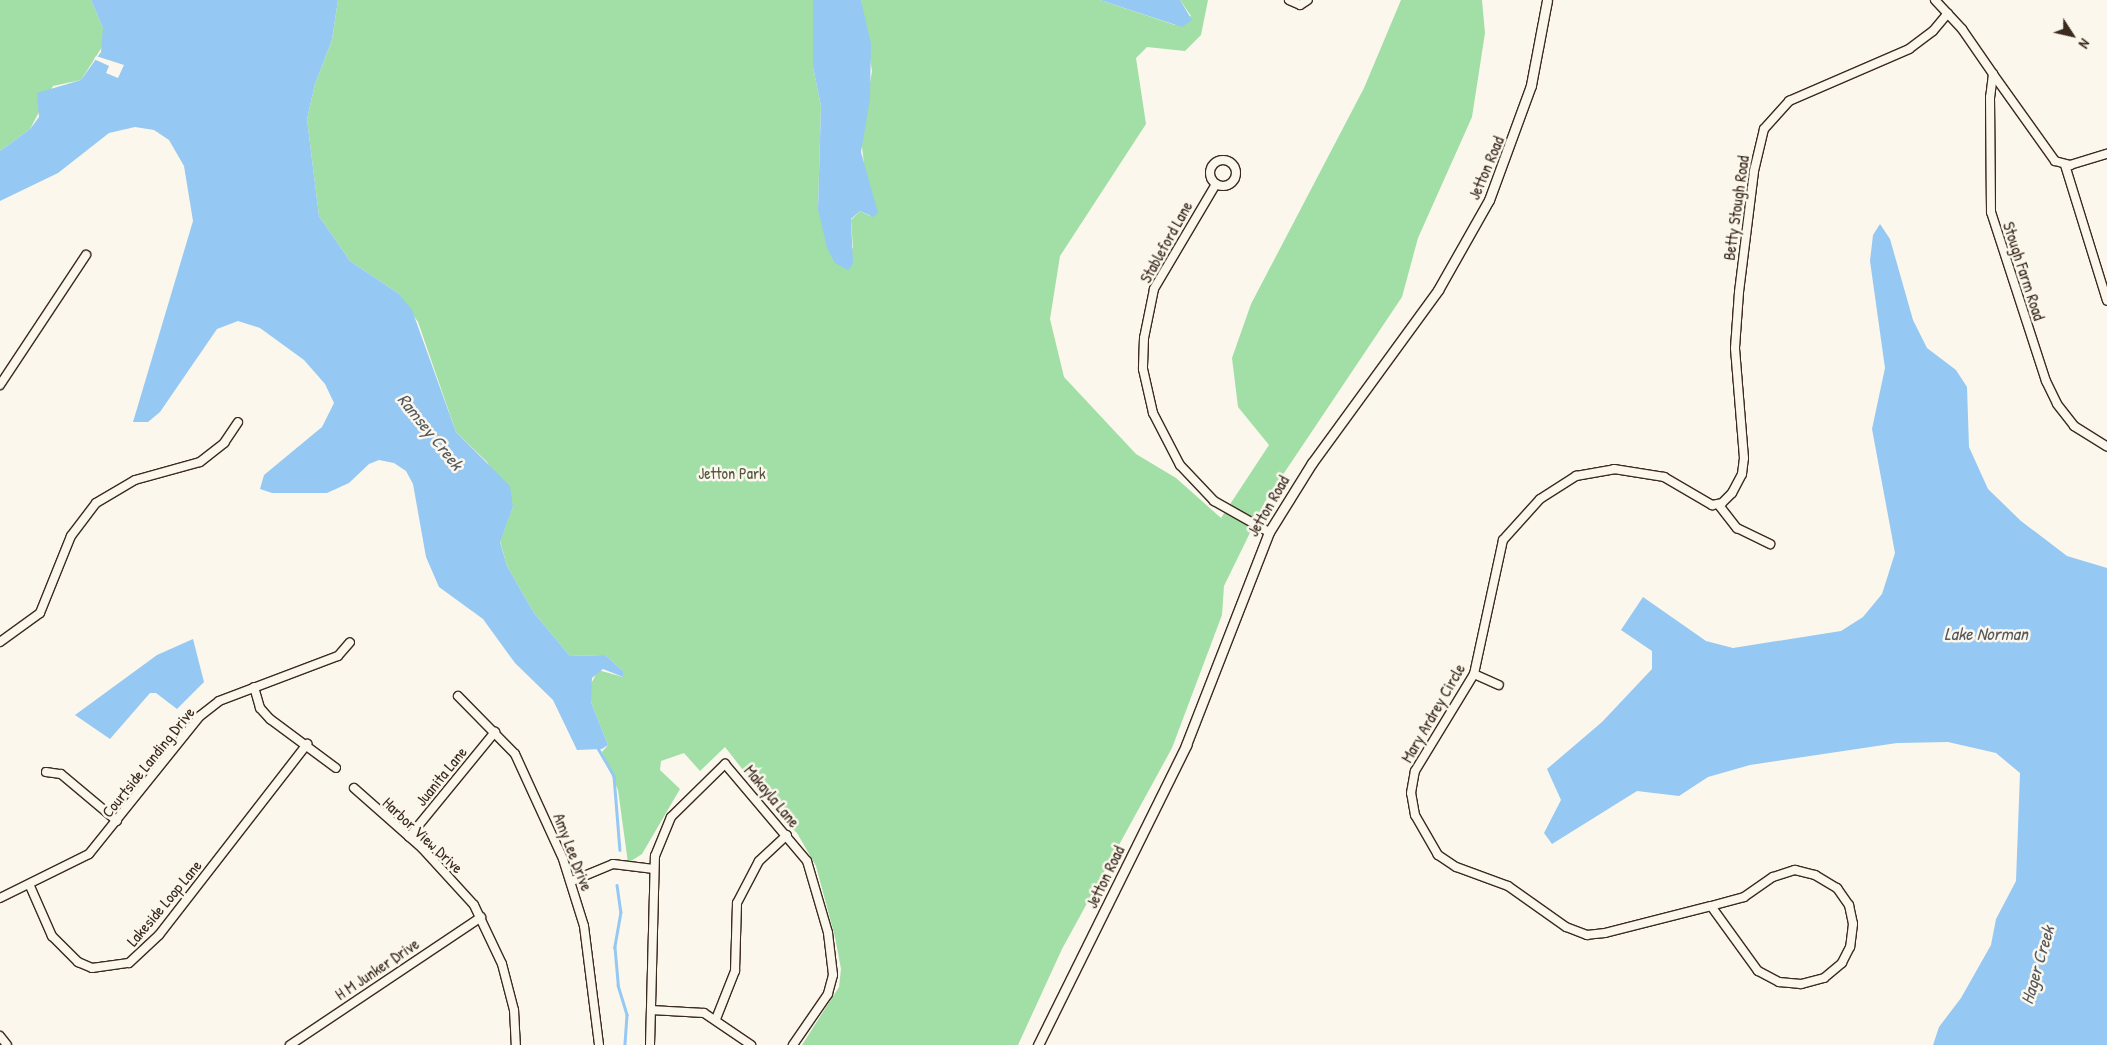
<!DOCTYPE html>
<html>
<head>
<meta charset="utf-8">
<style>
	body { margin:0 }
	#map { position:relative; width:2107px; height:1045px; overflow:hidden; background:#fbf7ec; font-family:"Patrick Hand",sans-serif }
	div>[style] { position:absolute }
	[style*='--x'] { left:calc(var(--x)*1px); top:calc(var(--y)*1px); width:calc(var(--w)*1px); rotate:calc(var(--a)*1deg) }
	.green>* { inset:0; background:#a1dfa6 }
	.water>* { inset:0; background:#95c8f2 }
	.pier>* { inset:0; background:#fbf7ec }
	.stream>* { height:2.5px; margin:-1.25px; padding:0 1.25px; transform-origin:1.25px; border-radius:1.25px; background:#95c8f2 }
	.roads { filter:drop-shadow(1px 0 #3b2a1e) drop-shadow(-1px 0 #3b2a1e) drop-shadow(0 1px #3b2a1e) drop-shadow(0 -1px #3b2a1e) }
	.minor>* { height:8px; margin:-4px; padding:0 4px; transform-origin:4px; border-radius:4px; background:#fbf7ec }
	.minor>.ring { margin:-4px; padding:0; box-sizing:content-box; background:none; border:8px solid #fbf7ec; border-radius:50% }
	.tertiary>* { height:9px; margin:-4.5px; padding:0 4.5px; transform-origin:4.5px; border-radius:4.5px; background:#fbf7ec }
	span { translate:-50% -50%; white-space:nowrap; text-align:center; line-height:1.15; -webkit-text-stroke:5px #fbf7ec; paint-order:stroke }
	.street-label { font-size:16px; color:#3b2a1e }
	.park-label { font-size:16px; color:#545740 }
	.water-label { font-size:18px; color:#56595e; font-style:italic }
	.north { position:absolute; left:2047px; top:10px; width:50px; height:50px; -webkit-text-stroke:4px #fbf7ec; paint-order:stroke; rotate:125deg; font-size:14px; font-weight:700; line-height:20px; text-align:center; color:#3b2a1e }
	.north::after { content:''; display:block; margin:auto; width:18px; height:22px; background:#3b2a1e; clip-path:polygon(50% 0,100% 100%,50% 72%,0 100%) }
</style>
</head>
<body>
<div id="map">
	<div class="green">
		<div style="clip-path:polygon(0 0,91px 0,103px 28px,104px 44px,81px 80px,53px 86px,30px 129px,0 151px)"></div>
		<div style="clip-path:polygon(338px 0,813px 0,813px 67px,821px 106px,818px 209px,853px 249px,851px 220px,860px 211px,870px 216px,861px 138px,872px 71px,861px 0,1100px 0,1175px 25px,1191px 16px,1180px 0,1208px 0,1201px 35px,1185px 51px,1147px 47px,1136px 58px,1146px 124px,1060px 256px,1050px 319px,1064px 377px,1136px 454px,1176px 478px,1221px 518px,1269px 445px,1238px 407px,1232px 358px,1251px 304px,1364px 88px,1401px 0,1482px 0,1485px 33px,1472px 117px,1418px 238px,1402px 297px,1266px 500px,1224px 586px,1222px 615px,1172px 748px,1062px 949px,1018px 1045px,802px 1045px,839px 987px,841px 969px,835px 937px,816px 866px,797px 833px,779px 816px,725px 747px,700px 771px,684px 753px,661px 761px,660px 770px,680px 789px,642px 854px,628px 863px,618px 790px,602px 752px,608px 745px,591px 702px,591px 684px,598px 670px,623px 677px,623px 671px,605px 655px,570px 656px,534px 613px,507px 566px,500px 541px,513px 507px,487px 462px,456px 432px,418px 322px,398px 293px,350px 261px,319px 216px,307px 119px,315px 84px,332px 40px)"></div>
	</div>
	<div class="water">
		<div style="clip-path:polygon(91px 0,338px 0,332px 40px,315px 84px,307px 119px,319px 216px,350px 261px,398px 293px,412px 310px,456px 432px,510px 486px,513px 507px,500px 542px,507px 566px,534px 613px,570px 656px,605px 655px,623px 671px,623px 677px,603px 669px,592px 678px,591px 702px,608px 745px,602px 749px,577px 750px,553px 700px,515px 663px,483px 619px,439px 587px,426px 557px,413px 484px,406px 471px,394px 463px,379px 460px,369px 464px,349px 483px,327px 493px,272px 493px,260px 489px,264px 475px,322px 427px,334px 403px,325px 384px,304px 360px,260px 328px,238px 321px,217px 329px,160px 412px,148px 422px,133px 422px,193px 221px,184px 166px,169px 140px,154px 130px,135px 127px,109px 133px,58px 173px,0 201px,0 151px,30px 129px,39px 117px,37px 93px,81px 80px,101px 52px,103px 28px)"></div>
		<div style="clip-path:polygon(813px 0,861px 0,871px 44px,870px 99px,861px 152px,878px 213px,873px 217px,860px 211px,851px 219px,853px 264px,848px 270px,835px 263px,827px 248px,818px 209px,821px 106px,813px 67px)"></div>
		<div style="clip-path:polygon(1100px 0,1180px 0,1192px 20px,1182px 27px)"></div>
		<div style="clip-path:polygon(1880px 224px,1890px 239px,1913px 320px,1927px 348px,1956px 370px,1967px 387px,1969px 447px,1988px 489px,2021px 521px,2067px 556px,2107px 568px,2107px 1045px,1933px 1045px,1939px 1027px,1961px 998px,1991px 945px,1996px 919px,2016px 881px,2020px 773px,1996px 753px,1948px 742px,1897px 743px,1750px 765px,1708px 777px,1679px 796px,1637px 791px,1552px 844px,1544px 833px,1561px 800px,1547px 769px,1602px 722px,1652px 669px,1652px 651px,1621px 630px,1643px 597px,1706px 641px,1733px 648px,1841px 631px,1863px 617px,1882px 594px,1895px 553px,1872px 429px,1885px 368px,1870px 261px,1873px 235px)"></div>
		<div style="clip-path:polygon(193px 639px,204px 682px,177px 709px,156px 693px,150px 693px,110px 739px,75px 715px,157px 655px)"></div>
	</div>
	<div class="pier">
		<div style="clip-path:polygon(96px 56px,124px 65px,118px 78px,106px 73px,109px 66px,94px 59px)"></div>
	</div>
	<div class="stream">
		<div style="--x:598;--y:748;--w:32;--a:60"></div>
		<div style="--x:614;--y:776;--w:74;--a:85.4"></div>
		<div style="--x:617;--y:885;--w:27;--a:82"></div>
		<div style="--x:621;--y:912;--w:36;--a:100"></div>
		<div style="--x:615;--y:947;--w:38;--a:85"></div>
		<div style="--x:618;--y:985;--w:31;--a:73"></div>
		<div style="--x:627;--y:1015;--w:30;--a:94"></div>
	</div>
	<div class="roads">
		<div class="minor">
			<div style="--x:1289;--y:0;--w:12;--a:24"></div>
			<div style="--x:1300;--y:5;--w:9;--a:-32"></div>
			<div style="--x:1935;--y:0;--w:40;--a:47"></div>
			<div style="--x:1962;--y:29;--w:55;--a:55.4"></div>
			<div style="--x:1993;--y:74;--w:23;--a:97"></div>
			<div style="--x:1990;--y:97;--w:115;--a:89.5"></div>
			<div style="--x:1991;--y:212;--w:178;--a:72"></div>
			<div style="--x:2046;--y:381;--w:25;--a:64"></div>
			<div style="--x:2057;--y:404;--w:28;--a:52"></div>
			<div style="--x:2074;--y:426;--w:39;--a:32"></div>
			<div style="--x:1993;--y:74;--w:107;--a:54.5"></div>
			<div style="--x:2055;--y:161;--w:16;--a:15"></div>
			<div style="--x:2070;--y:165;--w:39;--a:-17"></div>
			<div class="ring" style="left:1210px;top:160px;width:18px;height:18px"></div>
			<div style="--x:2065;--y:165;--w:142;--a:72.8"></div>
			<div style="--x:1216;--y:184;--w:122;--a:120.6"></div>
			<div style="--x:1154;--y:289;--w:50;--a:101.5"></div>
			<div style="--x:1144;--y:338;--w:31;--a:92"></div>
			<div style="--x:1143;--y:369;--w:45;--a:77.2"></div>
			<div style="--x:1153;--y:413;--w:59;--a:62.6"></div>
			<div style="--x:1180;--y:465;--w:50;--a:46.6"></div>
			<div style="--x:1214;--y:501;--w:63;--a:29.4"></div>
			<div style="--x:0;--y:385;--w:156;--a:-56.5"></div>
			<div style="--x:1718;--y:504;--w:31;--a:52"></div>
			<div style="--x:1737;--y:528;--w:37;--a:26"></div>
			<div style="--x:0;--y:642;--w:49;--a:-35.9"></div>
			<div style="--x:40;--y:613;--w:83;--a:-68.1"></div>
			<div style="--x:71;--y:536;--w:41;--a:-52.9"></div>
			<div style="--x:96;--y:503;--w:45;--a:-30.5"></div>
			<div style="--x:135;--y:480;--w:67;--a:-15.5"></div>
			<div style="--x:200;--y:462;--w:31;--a:-38"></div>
			<div style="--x:224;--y:443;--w:25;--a:-56"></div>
			<div style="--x:1474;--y:674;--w:27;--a:24"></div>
			<div style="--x:254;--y:687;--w:22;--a:74"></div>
			<div style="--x:260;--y:708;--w:15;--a:48"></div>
			<div style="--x:270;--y:719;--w:82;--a:36.6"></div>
			<div style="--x:458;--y:696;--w:81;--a:45.5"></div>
			<div style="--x:515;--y:754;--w:115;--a:65.4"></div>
			<div style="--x:563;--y:859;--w:70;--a:72.6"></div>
			<div style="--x:584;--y:926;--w:120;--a:82.8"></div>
			<div style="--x:46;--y:772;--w:15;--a:8"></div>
			<div style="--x:61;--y:774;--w:73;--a:40"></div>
			<div style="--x:354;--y:788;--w:91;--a:41.4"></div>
			<div style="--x:422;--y:848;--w:77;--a:47.6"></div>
			<div style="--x:474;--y:905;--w:65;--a:64.6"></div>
			<div style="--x:502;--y:964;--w:48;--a:75.4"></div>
			<div style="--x:514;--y:1010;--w:35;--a:87"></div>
			<div style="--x:409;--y:837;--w:136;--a:-50.7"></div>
			<div style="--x:1795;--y:870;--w:21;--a:14"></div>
			<div style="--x:1815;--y:875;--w:26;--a:31"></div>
			<div style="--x:1837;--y:888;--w:21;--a:55"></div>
			<div style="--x:1849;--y:905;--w:19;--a:78"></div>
			<div style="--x:1853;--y:924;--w:23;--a:97"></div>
			<div style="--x:1850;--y:947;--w:18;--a:117"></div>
			<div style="--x:1842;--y:963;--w:23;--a:140"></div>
			<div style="--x:1824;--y:978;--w:24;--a:165"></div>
			<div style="--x:1801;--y:984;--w:22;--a:-175"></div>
			<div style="--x:1779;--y:982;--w:24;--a:-152"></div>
			<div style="--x:1758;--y:971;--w:80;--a:-125.9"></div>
			<div style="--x:1711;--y:906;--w:34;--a:-15"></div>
			<div style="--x:1744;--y:897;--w:35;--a:-35"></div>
			<div style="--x:1773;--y:877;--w:23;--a:-18"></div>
			<div style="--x:572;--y:881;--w:44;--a:-22.5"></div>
			<div style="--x:613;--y:864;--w:39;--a:7"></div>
			<div style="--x:30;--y:886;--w:55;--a:66.3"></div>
			<div style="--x:52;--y:936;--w:37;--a:45"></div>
			<div style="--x:78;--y:962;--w:15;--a:23"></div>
			<div style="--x:92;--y:968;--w:37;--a:-8"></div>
			<div style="--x:129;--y:963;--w:41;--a:-43"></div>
			<div style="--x:159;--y:935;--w:242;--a:-52.2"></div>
			<div style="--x:0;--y:898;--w:99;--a:-26.3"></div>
			<div style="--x:89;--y:854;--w:177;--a:-51.2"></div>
			<div style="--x:200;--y:716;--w:24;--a:-38"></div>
			<div style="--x:219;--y:701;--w:127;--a:-20.7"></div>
			<div style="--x:338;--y:656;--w:18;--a:-49"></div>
			<div style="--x:1711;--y:906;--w:109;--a:165.7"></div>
			<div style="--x:1605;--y:933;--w:18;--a:174"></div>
			<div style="--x:1587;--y:935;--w:22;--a:-159"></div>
			<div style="--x:1566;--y:927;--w:71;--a:-144.7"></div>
			<div style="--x:1508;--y:886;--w:55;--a:-159.9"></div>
			<div style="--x:1456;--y:867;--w:22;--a:-146"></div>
			<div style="--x:1438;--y:855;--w:46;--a:-119.9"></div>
			<div style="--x:1415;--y:815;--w:22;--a:-100"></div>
			<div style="--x:1411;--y:793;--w:22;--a:-80"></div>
			<div style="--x:1415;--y:771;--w:114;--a:-58.7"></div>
			<div style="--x:1474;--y:674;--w:137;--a:-77.8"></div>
			<div style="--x:1503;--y:540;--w:55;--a:-47.9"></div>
			<div style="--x:1540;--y:499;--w:43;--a:-32.6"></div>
			<div style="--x:1576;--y:476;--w:39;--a:-10"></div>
			<div style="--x:1614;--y:469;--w:51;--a:9.1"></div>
			<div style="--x:1664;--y:477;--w:56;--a:30.3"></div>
			<div style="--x:1712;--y:505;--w:10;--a:-11"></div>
			<div style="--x:1722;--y:503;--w:14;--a:-45"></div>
			<div style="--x:1732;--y:493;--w:21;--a:-62"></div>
			<div style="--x:1742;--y:474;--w:16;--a:-83"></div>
			<div style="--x:1744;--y:458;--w:110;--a:-94.7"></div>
			<div style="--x:1735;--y:348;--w:56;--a:-85.9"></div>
			<div style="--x:1739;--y:292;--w:122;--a:-82.9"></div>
			<div style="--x:1754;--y:171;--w:43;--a:-76.6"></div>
			<div style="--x:1764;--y:129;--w:38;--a:-48"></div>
			<div style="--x:1789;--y:101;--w:131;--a:-23.4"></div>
			<div style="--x:1909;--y:49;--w:30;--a:-37"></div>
			<div style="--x:1933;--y:31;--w:23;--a:-50"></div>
			<div style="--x:651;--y:1010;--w:53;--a:3.2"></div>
			<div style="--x:704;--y:1013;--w:57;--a:34.2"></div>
			<div style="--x:716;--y:1019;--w:52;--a:-68.4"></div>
			<div style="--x:735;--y:971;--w:68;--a:-88.3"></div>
			<div style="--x:737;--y:903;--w:47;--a:-62.4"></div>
			<div style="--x:759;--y:861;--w:38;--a:-43"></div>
			<div style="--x:0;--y:1036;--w:11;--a:52"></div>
			<div style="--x:290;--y:1045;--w:230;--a:-33.8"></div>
			<div style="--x:650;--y:1045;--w:189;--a:-88.5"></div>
			<div style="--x:655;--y:856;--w:42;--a:-67.7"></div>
			<div style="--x:671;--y:817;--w:76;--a:-44.5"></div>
			<div style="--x:725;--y:764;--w:127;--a:49.8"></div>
			<div style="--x:807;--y:861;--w:75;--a:73.7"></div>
			<div style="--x:828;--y:933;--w:42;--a:83.2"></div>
			<div style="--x:833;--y:975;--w:20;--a:105"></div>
			<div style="--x:828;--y:994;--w:62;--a:124.5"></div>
		</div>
		<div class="tertiary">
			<div style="--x:1038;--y:1045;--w:335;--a:-63.7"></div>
			<div style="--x:1186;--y:745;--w:229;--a:-68.7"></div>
			<div style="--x:1269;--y:532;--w:81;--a:-58.1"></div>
			<div style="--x:1312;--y:463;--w:214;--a:-53.9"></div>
			<div style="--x:1438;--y:290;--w:103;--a:-60.5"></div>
			<div style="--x:1489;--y:200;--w:122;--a:-69.9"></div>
			<div style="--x:1531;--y:85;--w:86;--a:-79.3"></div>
		</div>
	</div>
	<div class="street-label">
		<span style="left:1486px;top:168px;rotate:-67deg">Jetton Road</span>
		<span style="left:1736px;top:208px;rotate:-82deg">Betty Stough Road</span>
		<span style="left:1166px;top:242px;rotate:-61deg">Stableford Lane</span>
		<span style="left:2024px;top:271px;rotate:72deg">Stough Farm Road</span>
		<span style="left:1268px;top:506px;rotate:-60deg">Jetton Road</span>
		<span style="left:1433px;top:713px;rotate:-60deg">Mary Ardrey Circle</span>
		<span style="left:148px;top:762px;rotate:-51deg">Courtside Landing Drive</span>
		<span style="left:441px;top:776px;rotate:-51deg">Juanita Lane</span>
		<span style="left:772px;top:796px;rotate:50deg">Makayla Lane</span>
		<span style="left:423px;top:835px;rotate:43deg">Harbor View Drive</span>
		<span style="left:573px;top:852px;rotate:69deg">Amy Lee Drive</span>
		<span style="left:1105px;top:877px;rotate:-64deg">Jetton Road</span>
		<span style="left:164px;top:903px;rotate:-50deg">Lakeside Loop Lane</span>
		<span style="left:377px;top:969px;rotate:-34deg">H M Junker Drive</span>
	</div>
	<div class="park-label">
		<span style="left:732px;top:473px">Jetton Park</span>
	</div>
	<div class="water-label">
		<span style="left:430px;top:432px;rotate:51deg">Ramsey Creek</span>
		<span style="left:1986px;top:634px">Lake Norman</span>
		<span style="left:2038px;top:965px;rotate:-74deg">Hager Creek</span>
	</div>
	<div class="north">N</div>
</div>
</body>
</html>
